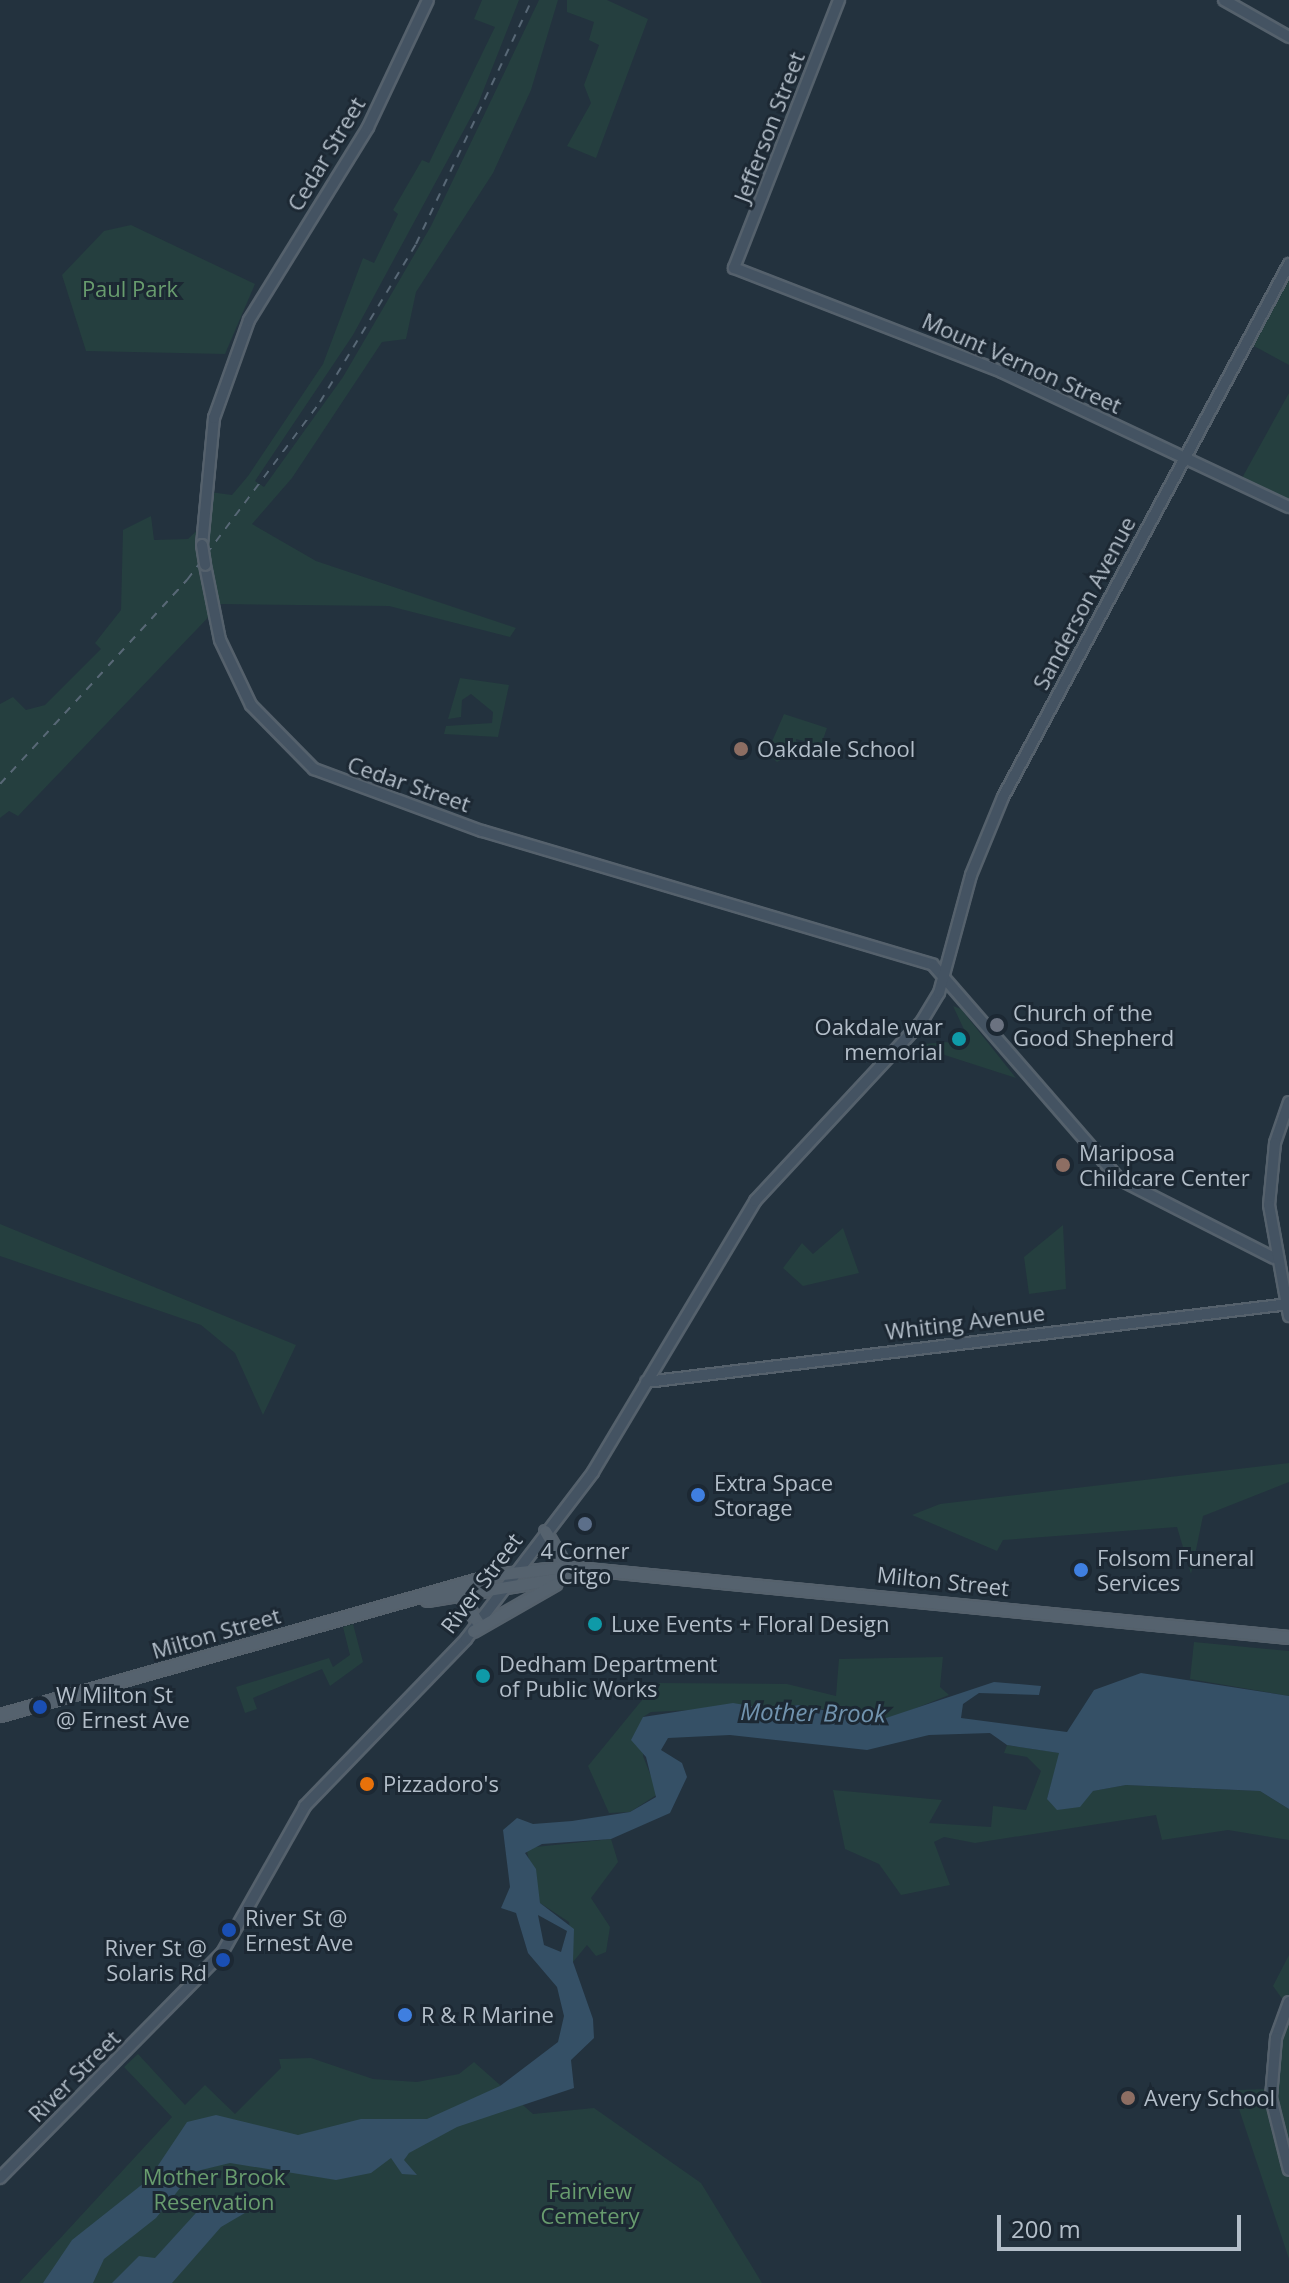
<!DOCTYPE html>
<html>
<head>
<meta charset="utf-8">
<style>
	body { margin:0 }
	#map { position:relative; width:1289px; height:2283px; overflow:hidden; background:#23323e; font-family:"Open Sans",sans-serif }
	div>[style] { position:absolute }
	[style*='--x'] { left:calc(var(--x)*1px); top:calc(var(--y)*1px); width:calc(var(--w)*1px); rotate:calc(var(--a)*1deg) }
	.green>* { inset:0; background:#253f3f }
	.water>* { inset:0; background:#355066 }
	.roads { filter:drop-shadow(2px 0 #55616c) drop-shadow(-2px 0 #55616c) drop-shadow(0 2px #55616c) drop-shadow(0 -2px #55616c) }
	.secondary>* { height:10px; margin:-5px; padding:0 5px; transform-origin:5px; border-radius:5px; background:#445362 }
	.primary>* { height:11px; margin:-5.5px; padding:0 5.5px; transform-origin:5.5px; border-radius:5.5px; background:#55626e }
	.rail>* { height:2px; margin-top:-1px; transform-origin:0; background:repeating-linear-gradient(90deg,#586876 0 8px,transparent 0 16px) }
	.bridges { filter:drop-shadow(2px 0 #55616c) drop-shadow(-2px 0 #55616c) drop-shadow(0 2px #55616c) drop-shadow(0 -2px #55616c) }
	.secondary-bridge>* { height:10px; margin:-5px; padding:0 5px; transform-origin:5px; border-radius:5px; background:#445362 }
	.dots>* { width:22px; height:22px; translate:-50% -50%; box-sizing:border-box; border:4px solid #1c2833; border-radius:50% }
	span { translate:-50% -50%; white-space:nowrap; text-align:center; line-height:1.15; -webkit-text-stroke:6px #1c2833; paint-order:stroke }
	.street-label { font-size:22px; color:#b3bec9 }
	.park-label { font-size:22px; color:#689c6e }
	.poi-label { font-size:22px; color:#b3bec9 }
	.left { translate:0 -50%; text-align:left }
	.right { translate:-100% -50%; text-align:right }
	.water-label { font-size:24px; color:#7193ae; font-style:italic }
	.scale { position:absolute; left:997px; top:2215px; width:244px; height:36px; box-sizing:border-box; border:4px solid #b3bec9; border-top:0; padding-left:10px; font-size:24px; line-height:28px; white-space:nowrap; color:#b3bec9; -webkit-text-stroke:6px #1c2833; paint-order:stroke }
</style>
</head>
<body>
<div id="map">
	<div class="green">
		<div style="clip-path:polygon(482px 0,519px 0,478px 104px,353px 335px,255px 481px,264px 487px,343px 377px,431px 226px,539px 0,558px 0,531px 90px,493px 173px,416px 292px,406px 339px,382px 342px,292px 478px,252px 524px,316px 561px,516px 628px,510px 637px,389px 606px,221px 604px,18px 816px,9px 811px,0 818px,0 704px,13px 697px,26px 710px,45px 705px,101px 649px,95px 643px,121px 610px,123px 530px,151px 516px,154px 540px,188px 539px,210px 518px,210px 492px,232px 495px,248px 476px,323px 364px,363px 258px,374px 263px,398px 214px,393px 210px,422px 160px,429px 163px,495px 27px,474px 19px)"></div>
		<div style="clip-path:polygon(567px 0,607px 0,648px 19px,596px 158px,567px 146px,591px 103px,584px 85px,599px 45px,589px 40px,594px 22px,567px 12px)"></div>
		<div style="clip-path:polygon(131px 225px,255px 284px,225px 354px,86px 351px,62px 275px,104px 231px)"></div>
		<div style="clip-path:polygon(1289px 274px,1289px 365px,1252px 345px)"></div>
		<div style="clip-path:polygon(1289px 393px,1289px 500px,1242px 478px)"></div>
		<div style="clip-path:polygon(460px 678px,509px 685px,498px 737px,444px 734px,446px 726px,492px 723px,493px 712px,471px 694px,462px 700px,461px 717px,448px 719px)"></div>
		<div style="clip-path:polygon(784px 714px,827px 728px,821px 745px,796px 739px,798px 750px,777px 762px,767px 753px)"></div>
		<div style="clip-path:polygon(953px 1006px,961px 1009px,1016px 1078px,926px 1049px,924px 1044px,947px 1042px,960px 1048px,968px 1038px)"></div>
		<div style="clip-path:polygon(0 1224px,296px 1345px,263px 1415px,235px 1353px,201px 1325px,0 1256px)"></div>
		<div style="clip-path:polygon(1063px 1225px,1066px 1289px,1029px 1294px,1024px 1257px)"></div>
		<div style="clip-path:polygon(843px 1228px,859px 1273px,803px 1286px,783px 1268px,802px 1243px,813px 1254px)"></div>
		<div style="clip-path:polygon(1289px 1463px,1289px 1482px,1203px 1516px,1191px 1574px,1177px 1527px,1003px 1540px,997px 1551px,912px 1515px,940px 1504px)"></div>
		<div style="clip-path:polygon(353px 1624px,363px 1662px,330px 1686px,322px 1669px,253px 1698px,257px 1709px,245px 1713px,236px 1687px,329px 1658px,333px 1667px,350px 1655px,343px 1627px)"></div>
		<div style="clip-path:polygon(1194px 1642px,1289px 1651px,1289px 1696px,1190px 1679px)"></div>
		<div style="clip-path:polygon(943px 1657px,940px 1687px,949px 1695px,886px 1720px,798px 1705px,651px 1712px,643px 1717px,643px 1756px,658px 1794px,630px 1812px,609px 1813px,588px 1766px,656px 1683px,787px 1684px,836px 1696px,839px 1659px)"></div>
		<div style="clip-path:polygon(1007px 1745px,1060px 1753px,1047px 1799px,1126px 1785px,1260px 1791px,1289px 1809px,1289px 1840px,1228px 1830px,1162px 1840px,1156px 1815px,975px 1843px,944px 1837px,934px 1842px,950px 1885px,901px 1895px,879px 1864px,845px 1849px,833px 1790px,942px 1800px,929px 1823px,991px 1827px,993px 1806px,1026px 1810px,1041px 1771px,1027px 1757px,1004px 1753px)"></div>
		<div style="clip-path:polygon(611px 1839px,618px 1862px,591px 1898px,610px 1927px,606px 1952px,596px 1956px,587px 1945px,573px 1962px,569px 1922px,540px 1903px,526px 1848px)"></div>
		<div style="clip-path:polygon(1289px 1955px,1289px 2259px,1237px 2103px,1237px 2090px,1267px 2089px,1283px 2000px,1273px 1986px)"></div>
		<div style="clip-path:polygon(138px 2054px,185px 2105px,205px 2085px,235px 2114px,281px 2068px,279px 2059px,311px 2058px,373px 2079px,417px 2082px,459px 2074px,474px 2062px,533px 2114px,594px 2108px,701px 2183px,762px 2283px,19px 2283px,172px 2117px,124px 2067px)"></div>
	</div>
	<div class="water">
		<div style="clip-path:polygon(evenodd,1141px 1673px,1289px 1696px,1289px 1809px,1260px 1791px,1126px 1785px,1093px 1791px,1080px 1807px,1057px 1810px,1047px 1799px,1059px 1753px,1007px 1745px,990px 1733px,929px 1735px,867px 1750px,730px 1735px,668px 1738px,661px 1750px,682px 1763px,687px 1777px,670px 1813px,611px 1839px,542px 1844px,525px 1853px,536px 1869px,540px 1903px,574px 1929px,573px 1962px,593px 2019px,594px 2038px,571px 2060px,574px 2088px,457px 2127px,409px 2153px,404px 2160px,417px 2175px,402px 2174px,391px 2158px,371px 2173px,336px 2180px,230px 2163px,193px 2172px,156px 2218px,104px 2259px,93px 2283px,43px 2283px,72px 2240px,149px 2179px,187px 2122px,216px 2115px,298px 2135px,361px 2119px,427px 2119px,500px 2086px,558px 2042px,564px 2016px,557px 1987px,528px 1953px,516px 1913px,501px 1908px,510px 1887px,503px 1830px,517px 1818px,533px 1824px,572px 1821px,630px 1812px,656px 1797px,646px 1757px,631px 1740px,643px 1717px,733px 1703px,775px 1710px,798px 1705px,877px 1721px,994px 1682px,1041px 1686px,1039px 1695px,979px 1693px,963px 1704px,961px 1718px,1067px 1732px,1094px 1690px,1141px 1673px,538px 1915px,567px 1931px,561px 1952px,544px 1945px,538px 1915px)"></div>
		<div style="clip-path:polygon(240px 2197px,252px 2202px,250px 2210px,221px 2227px,172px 2283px,112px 2283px,139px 2256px,155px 2258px,205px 2203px)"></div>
	</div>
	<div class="roads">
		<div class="secondary">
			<div style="--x:839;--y:0;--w:288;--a:111.4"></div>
			<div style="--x:734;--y:268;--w:287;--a:21.2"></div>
			<div style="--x:1002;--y:372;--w:317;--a:25.2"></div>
			<div style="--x:1224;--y:0;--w:75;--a:29.6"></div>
			<div style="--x:202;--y:545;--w:128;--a:-84.6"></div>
			<div style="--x:214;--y:418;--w:104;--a:-70.3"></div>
			<div style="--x:249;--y:320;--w:227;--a:-58.3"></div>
			<div style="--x:368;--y:127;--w:140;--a:-64.7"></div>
			<div style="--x:205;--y:565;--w:76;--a:78.7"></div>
			<div style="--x:220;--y:640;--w:72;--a:64.5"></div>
			<div style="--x:251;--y:705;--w:90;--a:45.5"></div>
			<div style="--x:314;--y:769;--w:179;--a:20.3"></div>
			<div style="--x:482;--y:831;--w:470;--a:16.5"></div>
			<div style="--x:933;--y:965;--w:284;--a:49"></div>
			<div style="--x:1119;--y:1179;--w:174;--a:27"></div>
			<div style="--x:1289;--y:1102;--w:43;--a:108.9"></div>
			<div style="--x:1275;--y:1143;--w:62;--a:95.5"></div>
			<div style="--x:1269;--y:1205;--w:113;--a:79.8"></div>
			<div style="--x:646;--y:1382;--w:648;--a:-6.92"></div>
			<div style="--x:1289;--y:2002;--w:38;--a:110"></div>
			<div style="--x:1276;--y:2038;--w:60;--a:94.8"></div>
			<div style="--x:1271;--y:2098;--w:74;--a:76"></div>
			<div style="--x:0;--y:2178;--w:316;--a:-45.4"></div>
			<div style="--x:222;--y:1953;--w:169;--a:-60.5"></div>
			<div style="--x:305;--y:1806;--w:232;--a:-46"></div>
			<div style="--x:466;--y:1639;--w:210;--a:-52.7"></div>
			<div style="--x:593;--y:1472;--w:316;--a:-59.1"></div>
			<div style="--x:755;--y:1201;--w:246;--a:-47.1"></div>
			<div style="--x:922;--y:1021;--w:33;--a:-59"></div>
			<div style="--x:939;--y:993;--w:122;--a:-74.8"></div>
			<div style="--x:971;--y:875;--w:84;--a:-67.7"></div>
			<div style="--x:1003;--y:797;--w:605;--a:-61.78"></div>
		</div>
		<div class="primary">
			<div style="--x:545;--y:1531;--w:42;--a:59.7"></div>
			<div style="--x:460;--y:1595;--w:35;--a:57"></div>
			<div style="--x:427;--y:1600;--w:166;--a:-9.3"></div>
			<div style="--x:473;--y:1631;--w:95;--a:-29.8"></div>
			<div style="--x:0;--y:1715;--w:512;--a:-15.85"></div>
			<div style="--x:493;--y:1575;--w:73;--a:-6.3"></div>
			<div style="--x:566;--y:1567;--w:726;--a:5.53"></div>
		</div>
	</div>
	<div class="rail">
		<div style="--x:0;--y:784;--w:277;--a:-47.5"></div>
		<div style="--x:187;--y:580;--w:222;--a:-53.2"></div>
		<div style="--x:320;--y:402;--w:185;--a:-58.7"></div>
		<div style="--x:416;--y:244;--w:270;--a:-64.6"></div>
	</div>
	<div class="bridges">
		<div class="secondary-bridge">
			<div style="--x:202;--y:545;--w:20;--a:81"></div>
		</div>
	</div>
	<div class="dots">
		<div style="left:741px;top:749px;background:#8d6e63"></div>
		<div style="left:997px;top:1025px;background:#6b7280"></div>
		<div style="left:959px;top:1039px;background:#0f9aa8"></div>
		<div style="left:1063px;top:1165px;background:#8d6e63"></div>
		<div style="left:698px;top:1495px;background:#3f7fe0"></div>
		<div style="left:585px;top:1524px;background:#5c6f8a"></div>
		<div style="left:1081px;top:1570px;background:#3f7fe0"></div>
		<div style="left:595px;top:1624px;background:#0f9aa8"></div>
		<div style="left:483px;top:1676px;background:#0f9aa8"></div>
		<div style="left:40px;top:1707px;background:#1a4fb4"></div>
		<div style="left:367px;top:1784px;background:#e8710a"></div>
		<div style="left:229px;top:1930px;background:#1a4fb4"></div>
		<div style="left:223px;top:1960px;background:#1a4fb4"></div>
		<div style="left:405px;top:2015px;background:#3f7fe0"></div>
		<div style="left:1128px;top:2098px;background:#8d6e63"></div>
	</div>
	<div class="street-label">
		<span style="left:769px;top:127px;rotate:-69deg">Jefferson Street</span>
		<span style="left:326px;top:154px;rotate:-59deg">Cedar Street</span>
		<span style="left:1022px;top:363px;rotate:24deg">Mount Vernon Street</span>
		<span style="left:1084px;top:603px;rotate:-62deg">Sanderson Avenue</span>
		<span style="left:409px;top:784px;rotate:19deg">Cedar Street</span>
		<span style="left:965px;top:1322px;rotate:-7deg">Whiting Avenue</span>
		<span style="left:943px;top:1581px;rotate:6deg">Milton Street</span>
		<span style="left:481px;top:1583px;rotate:-53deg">River Street</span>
		<span style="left:216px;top:1633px;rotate:-16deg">Milton Street</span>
		<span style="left:74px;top:2076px;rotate:-45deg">River Street</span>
	</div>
	<div class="park-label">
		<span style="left:130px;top:289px">Paul Park</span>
		<span style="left:214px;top:2189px">Mother Brook<br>Reservation</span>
		<span style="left:590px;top:2203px">Fairview<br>Cemetery</span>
	</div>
	<div class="poi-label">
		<span class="left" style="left:757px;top:749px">Oakdale School</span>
		<span class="left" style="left:1013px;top:1025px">Church of the<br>Good Shepherd</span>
		<span class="right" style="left:943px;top:1039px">Oakdale war<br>memorial</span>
		<span class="left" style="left:1079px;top:1165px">Mariposa<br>Childcare Center</span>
		<span class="left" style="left:714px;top:1495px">Extra Space<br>Storage</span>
		<span style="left:585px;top:1563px">4 Corner<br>Citgo</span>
		<span class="left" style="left:1097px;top:1570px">Folsom Funeral<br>Services</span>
		<span class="left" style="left:611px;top:1624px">Luxe Events + Floral Design</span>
		<span class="left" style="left:499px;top:1676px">Dedham Department<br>of Public Works</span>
		<span class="left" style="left:56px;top:1707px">W Milton St<br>@ Ernest Ave</span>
		<span class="left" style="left:383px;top:1784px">Pizzadoro's</span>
		<span class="left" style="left:245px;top:1930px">River St @<br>Ernest Ave</span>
		<span class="right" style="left:207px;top:1960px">River St @<br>Solaris Rd</span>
		<span class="left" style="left:421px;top:2015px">R &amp; R Marine</span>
		<span class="left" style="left:1144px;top:2098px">Avery School</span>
	</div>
	<div class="water-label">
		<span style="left:813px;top:1712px;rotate:1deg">Mother Brook</span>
	</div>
	<div class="scale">200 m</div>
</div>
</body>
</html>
